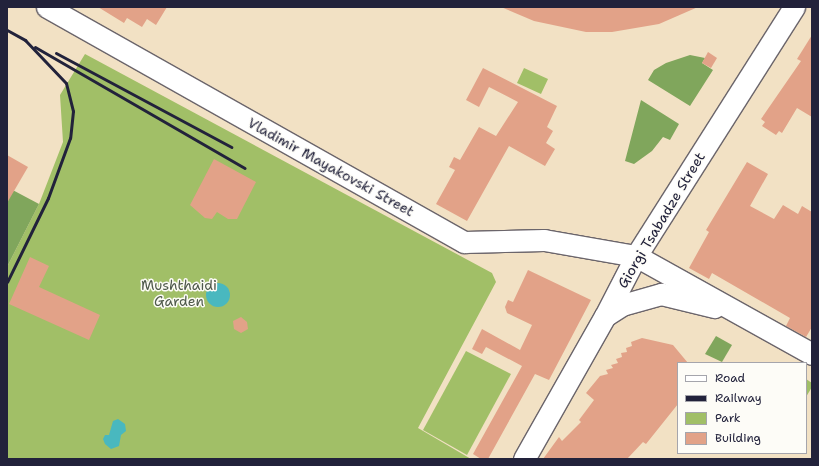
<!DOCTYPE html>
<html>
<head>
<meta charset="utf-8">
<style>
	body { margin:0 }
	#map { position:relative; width:819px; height:466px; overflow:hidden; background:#f2e1c4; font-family:"Shantell Sans",sans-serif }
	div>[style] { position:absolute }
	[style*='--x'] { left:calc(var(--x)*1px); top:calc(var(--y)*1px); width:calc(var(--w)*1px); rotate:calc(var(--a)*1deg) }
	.green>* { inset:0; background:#a1bf67 }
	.forest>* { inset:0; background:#80a65c }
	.water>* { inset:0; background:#49b8bf }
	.round { border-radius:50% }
	.building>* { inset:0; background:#e2a288 }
	.roads { filter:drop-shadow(1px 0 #6b656b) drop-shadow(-1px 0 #6b656b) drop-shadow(0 1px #6b656b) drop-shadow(0 -1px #6b656b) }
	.secondary>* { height:21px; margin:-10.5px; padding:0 10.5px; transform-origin:10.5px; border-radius:10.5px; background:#fff }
	.rail>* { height:3px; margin:-1.5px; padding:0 1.5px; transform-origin:1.5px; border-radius:1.5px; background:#22223b }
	span { translate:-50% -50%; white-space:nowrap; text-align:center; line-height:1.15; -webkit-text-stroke:3px #fdfcf7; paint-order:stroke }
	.street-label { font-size:14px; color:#22223b }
	.park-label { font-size:14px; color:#4e594a }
	.frame { position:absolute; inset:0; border:8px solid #22223b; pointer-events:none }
	.legend { position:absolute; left:677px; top:362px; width:130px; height:92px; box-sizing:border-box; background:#fdfcf7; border:1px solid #a5a5ac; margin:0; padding:5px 7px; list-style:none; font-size:12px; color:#22223b }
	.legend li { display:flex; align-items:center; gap:8px; height:20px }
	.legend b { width:20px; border:1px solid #a5a5ac }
</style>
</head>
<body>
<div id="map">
	<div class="green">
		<div style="clip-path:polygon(85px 54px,492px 273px,496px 282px,418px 428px,471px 459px,7px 459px,7px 267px,39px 204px,63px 142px,60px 95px)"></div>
		<div style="clip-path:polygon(524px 68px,548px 79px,541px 94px,517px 83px)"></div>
		<div style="clip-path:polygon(466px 351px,511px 374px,467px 455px,423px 430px)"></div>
		<div style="clip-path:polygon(806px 379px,812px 383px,812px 387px,806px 397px)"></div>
	</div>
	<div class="forest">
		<div style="clip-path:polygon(690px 55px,705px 58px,702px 63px,713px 70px,690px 106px,648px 80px,654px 70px,666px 63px)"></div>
		<div style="clip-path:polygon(641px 100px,679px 124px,670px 140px,663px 137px,652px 151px,634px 164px,625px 161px)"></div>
		<div style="clip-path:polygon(7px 187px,39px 204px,7px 267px)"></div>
		<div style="clip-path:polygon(716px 336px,732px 345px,722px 362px,705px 354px)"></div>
	</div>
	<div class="water">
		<div class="round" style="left:206px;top:283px;width:24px;height:24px"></div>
		<div style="clip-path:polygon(118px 419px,125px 424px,126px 431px,121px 435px,119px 446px,111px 449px,105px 444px,103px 439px,105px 435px,109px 435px,113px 421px)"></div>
	</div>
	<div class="building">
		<div style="clip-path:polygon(98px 7px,167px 7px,156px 25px,147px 19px,142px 27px,127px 18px,124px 23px)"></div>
		<div style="clip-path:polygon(501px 7px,698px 7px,659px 24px,612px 32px,586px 32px,534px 21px)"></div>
		<div style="clip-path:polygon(812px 35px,812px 117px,797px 108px,782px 133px,779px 131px,776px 135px,762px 126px,765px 122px,761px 119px,801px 61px,797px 59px)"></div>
		<div style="clip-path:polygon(708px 52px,717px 58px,711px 68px,702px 63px)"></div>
		<div style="clip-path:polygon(483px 68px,557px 106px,547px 127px,553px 131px,546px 143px,555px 149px,545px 166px,509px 146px,467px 221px,436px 204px,455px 170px,449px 167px,454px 157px,460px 160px,479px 127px,496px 136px,518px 102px,489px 87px,479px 107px,466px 100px)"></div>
		<div style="clip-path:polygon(7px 155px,28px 167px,7px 203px)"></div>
		<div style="clip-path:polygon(214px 159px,256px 182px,237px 219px,228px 219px,217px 212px,212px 219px,205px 218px,190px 205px)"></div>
		<div style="clip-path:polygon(747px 162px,768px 174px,750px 206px,774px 219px,783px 205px,798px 214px,802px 206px,812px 212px,812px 327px,806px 337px,786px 326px,790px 318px,712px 273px,709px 279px,689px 268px,709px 232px,706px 230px)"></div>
		<div style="clip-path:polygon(30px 257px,49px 266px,39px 287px,100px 315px,89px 340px,9px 304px)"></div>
		<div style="clip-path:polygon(528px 270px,591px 300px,549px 380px,535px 374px,488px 459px,481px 459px,473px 454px,522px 366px,486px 347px,482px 354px,472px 349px,482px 329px,520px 350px,532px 325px,507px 313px,505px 307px,508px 300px,513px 302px)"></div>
		<div style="clip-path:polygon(241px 317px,247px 322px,248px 329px,241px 333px,234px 329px,233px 321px)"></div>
		<div style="clip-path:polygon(642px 338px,673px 345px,688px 363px,678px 363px,678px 404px,646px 444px,643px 442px,627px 459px,543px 459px,559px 437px,562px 441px,581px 422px,579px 420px,594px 400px,586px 393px,600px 376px,608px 374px,606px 370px,613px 368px,611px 365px,618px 363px,616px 359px,622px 357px,621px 353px,627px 352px,626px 348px,632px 346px,631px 342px)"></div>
	</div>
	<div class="roads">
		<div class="secondary">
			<div style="--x:47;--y:7;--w:479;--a:29.4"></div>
			<div style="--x:464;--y:242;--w:80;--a:-1.4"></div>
			<div style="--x:544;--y:240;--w:93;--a:9.9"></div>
			<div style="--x:636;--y:256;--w:201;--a:29.1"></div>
			<div style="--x:605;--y:316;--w:20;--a:-33"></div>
			<div style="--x:622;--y:305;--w:41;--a:-15.8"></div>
			<div style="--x:661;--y:294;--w:55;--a:13.8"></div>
			<div style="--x:524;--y:459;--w:164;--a:-60.5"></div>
			<div style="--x:605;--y:316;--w:68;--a:-62.7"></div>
			<div style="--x:636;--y:256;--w:295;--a:-57.6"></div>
		</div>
	</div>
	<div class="rail">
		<div style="--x:7;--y:30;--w:21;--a:29"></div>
		<div style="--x:25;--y:40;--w:59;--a:46.4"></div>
		<div style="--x:66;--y:83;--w:29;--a:76"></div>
		<div style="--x:73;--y:111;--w:27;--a:96"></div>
		<div style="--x:70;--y:138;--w:64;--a:110.1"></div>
		<div style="--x:48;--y:198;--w:93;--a:116"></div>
		<div style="--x:35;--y:47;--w:242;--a:30"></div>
		<div style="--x:56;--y:53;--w:199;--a:28.2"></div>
	</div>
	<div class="street-label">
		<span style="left:331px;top:167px;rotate:29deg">Vladimir Mayakovski Street</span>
		<span style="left:661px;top:220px;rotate:-59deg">Giorgi Tsabadze Street</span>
	</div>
	<div class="park-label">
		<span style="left:179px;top:293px">Mushthaidi<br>Garden</span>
	</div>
	<div class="frame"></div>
	<ul class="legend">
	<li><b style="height:5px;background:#fff"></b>Road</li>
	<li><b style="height:5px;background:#22223b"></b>Railway</li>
	<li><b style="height:11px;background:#a1bf67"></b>Park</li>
	<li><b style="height:11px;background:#e2a288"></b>Building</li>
	</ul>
</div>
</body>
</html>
